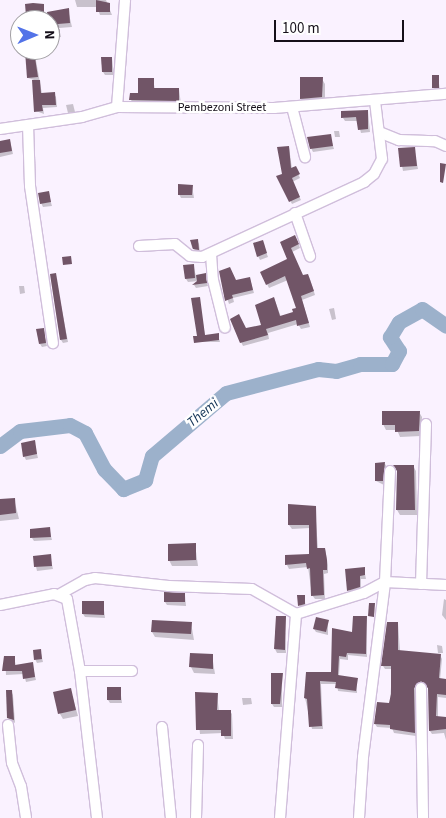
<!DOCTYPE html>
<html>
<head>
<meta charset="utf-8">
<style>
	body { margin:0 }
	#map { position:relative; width:446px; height:818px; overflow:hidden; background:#faf2ff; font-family:"Source Sans 3",sans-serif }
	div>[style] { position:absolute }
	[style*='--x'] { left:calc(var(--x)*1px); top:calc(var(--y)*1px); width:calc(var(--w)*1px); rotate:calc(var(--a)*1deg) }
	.shadow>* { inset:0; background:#0003 }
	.river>* { height:15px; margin:-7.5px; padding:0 7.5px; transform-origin:7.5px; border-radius:7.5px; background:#9cb1cb }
	.building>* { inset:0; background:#715567 }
	.roads { filter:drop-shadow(1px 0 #d0bedb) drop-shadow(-1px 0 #d0bedb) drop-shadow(0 1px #d0bedb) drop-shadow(0 -1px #d0bedb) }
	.street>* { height:10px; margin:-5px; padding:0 5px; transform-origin:5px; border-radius:5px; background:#fff }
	span { translate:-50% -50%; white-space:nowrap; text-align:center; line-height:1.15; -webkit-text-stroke:5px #fff; paint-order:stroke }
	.street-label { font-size:12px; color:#150f19 }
	.water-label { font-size:14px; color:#103154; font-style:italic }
	.north { position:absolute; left:10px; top:10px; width:50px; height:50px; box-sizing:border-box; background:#fff; border:1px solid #a19fa3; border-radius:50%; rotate:89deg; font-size:14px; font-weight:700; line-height:20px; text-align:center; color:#150f19 }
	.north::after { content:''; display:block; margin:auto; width:18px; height:22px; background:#5373e8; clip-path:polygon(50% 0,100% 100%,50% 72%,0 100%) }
	.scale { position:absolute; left:274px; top:20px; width:130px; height:22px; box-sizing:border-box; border:2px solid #150f19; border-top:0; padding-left:6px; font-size:15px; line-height:18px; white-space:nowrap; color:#150f19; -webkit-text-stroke:4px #fff; paint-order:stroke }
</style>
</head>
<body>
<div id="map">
	<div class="shadow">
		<div style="clip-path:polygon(75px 0,106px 0,112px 15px,100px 15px,97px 7px,77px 7px)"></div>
		<div style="clip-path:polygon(44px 6px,44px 16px,28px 17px,27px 15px)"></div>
		<div style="clip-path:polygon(68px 10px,72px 27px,59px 28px,61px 37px,54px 38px,50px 25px)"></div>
		<div style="clip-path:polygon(26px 53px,35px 55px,42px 94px,54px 94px,56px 97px,57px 107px,43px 108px,44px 114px,36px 111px,34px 80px,28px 78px)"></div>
		<div style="clip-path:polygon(112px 58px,114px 75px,105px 75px,103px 72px)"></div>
		<div style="clip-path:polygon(438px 76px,440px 91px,436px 91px,434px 88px)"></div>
		<div style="clip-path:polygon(153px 79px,155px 90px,179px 89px,181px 104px,133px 103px,131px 100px)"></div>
		<div style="clip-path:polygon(322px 79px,325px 84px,325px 103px,304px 104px,301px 99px)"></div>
		<div style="clip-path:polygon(73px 104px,75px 112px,68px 113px,66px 105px)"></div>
		<div style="clip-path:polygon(368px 111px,370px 132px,361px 133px,358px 121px,345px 121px,343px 118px)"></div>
		<div style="clip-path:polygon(334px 131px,339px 131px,340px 137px,335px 137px)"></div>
		<div style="clip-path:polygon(330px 136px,334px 149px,313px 152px,311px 148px)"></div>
		<div style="clip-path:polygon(10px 141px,13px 154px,0 157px,0 142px)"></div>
		<div style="clip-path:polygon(289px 147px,292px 169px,295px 167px,300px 178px,292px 182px,301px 200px,292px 204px,278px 177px,283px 174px)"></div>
		<div style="clip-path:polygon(399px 149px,414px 149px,418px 169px,403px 171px)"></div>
		<div style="clip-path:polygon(192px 186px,194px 198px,181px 198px,179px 194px)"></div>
		<div style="clip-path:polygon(48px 192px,52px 206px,43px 207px,41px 203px)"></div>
		<div style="clip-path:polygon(197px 240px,199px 244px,200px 253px,192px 248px,191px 241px)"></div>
		<div style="clip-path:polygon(297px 240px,300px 248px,292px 252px,303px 277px,308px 275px,310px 279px,315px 295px,302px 300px,310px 327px,301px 329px,298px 324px,268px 333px,269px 339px,243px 346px,241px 342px,246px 329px,262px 326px,274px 298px,281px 317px,295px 313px,297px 309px,288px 280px,269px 288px,267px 284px,289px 259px,281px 242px)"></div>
		<div style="clip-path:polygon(262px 241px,268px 257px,260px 260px,258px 256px)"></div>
		<div style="clip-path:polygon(193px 265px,196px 276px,205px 275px,208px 286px,196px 288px,194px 285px,199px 281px,188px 282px,186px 279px)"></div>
		<div style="clip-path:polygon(55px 274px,68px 342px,63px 343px,61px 340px)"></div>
		<div style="clip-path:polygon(221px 279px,235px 282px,250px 279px,254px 293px,233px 298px,234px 302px,229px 304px)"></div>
		<div style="clip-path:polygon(19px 286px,24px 286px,25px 293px,20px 294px)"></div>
		<div style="clip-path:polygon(199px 298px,205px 336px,218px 335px,220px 342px,195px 342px,198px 337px)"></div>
		<div style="clip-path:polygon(329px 309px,334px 308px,336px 319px,332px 320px)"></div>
		<div style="clip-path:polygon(43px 329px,47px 346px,42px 347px,40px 344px)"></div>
		<div style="clip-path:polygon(419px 412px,422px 417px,421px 436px,400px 437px,397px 430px,386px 430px,383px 424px)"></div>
		<div style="clip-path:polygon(34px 442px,38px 458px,26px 460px,24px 456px)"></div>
		<div style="clip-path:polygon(376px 464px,385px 464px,387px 467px,384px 485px,376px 481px)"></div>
		<div style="clip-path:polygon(413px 466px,416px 471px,417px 515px,400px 515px,397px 510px,398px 471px)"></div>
		<div style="clip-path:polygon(14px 499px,19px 519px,0 521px,0 500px)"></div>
		<div style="clip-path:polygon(315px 507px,318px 549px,325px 549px,328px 565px,328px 573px,324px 574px,325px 599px,315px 599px,312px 595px,308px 567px,289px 569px,287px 565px,310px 555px,310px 528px,292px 529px,289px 525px)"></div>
		<div style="clip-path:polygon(49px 529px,52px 540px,34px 541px,32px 538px)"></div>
		<div style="clip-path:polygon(195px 544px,198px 566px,172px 566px,169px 560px)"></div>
		<div style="clip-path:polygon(50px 556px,53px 569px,37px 571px,34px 558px)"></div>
		<div style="clip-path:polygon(364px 569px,366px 579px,361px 579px,361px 591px,350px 594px,346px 570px)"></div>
		<div style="clip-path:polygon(185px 595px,186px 606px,167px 605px,165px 602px)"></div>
		<div style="clip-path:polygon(298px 596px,304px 596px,306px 608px,301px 609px)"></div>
		<div style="clip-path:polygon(444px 599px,446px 600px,446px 620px,442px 615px)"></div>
		<div style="clip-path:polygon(103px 602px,105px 618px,85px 617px,83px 614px)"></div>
		<div style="clip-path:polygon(284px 617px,286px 653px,277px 653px,275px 649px)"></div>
		<div style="clip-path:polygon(366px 617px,367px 657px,348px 655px,348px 660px,340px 659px,339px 676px,357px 679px,357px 693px,338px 691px,337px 684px,321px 684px,323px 729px,312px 729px,305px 698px,308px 673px,332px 673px,333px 629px,353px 633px)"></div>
		<div style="clip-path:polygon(328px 621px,328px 635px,316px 632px,314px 629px)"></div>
		<div style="clip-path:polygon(191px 623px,194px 640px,155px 637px,152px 632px)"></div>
		<div style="clip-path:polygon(398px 623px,400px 651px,440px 655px,442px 659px,440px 680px,446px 680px,446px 698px,438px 697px,438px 718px,446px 718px,446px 740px,444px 733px,432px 734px,430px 731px,429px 689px,424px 684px,415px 692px,416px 736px,394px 733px,392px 728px,377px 727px,375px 724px,390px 704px,392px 669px,385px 669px,383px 666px)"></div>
		<div style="clip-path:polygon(437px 645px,442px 646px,443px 653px,438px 653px)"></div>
		<div style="clip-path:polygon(40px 650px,43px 662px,37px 663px,35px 659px)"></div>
		<div style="clip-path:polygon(212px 655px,215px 674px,194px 673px,191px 667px)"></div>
		<div style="clip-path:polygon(5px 657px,14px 657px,16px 666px,32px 663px,36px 680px,26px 682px,24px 674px,6px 675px)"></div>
		<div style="clip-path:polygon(282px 674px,282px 707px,274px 707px,272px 704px)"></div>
		<div style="clip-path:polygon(120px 688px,122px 703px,110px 703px,108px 700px)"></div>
		<div style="clip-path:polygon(70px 689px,78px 716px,63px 719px,60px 714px)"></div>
		<div style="clip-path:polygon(11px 691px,13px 695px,15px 723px,8px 718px)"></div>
		<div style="clip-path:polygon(196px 693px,217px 694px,219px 711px,230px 711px,232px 714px,233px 739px,225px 739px,223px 733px,200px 734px)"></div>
		<div style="clip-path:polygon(242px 698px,251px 698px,252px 704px,243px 705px)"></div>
	</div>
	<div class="river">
		<div style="--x:0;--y:446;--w:25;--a:-37"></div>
		<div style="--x:20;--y:431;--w:50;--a:-6.8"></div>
		<div style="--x:70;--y:425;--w:17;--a:28"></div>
		<div style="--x:85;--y:433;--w:41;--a:62.2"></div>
		<div style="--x:104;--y:469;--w:28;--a:46"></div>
		<div style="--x:123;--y:489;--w:24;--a:-22"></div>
		<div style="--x:145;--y:480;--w:25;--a:-74"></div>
		<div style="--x:152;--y:456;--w:97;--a:-40.4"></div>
		<div style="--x:226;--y:393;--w:95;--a:-14.6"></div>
		<div style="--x:318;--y:369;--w:18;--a:6"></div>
		<div style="--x:336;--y:371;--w:25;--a:-16"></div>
		<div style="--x:360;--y:364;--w:32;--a:0"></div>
		<div style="--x:392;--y:364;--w:15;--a:-62"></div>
		<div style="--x:399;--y:351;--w:17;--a:-123"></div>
		<div style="--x:390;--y:337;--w:17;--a:-59"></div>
		<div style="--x:399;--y:322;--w:26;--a:-29"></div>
		<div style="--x:422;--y:309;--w:29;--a:35"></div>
	</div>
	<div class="building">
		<div style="clip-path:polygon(96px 0,110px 3px,110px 12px,96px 12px)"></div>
		<div style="clip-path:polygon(33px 3px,44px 4px,44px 15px,26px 16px,25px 4px)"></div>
		<div style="clip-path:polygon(69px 8px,70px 23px,58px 24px,60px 33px,50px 35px,47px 12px)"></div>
		<div style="clip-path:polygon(25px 51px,34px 51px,38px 77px,27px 78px)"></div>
		<div style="clip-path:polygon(101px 57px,112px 57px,112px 72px,102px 72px)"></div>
		<div style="clip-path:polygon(432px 75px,439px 75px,439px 88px,432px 88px)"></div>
		<div style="clip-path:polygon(300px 77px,323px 77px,322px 97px,300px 99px)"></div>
		<div style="clip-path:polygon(138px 78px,154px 78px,154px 88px,179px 88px,179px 101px,129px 100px,130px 93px,138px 93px)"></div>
		<div style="clip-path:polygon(32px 80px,40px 80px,41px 93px,55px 92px,56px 105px,42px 105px,43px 111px,34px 112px)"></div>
		<div style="clip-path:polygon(368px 110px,368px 129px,358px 130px,356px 117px,341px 118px,341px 111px)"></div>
		<div style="clip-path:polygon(331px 134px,333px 146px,310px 149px,307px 137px)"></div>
		<div style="clip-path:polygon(10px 139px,12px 151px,0 153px,0 141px)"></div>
		<div style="clip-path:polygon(289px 146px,291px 168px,296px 166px,300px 174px,292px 178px,300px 197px,289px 202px,276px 176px,282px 174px,277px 147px)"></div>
		<div style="clip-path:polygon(415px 147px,417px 166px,400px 167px,398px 148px)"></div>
		<div style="clip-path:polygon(440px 163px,446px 164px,443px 183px,440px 182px)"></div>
		<div style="clip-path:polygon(178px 184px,193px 185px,192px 195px,178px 195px)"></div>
		<div style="clip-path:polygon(49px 191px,51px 202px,40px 204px,38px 193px)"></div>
		<div style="clip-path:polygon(295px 235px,299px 244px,291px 248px,303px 275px,308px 274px,314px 291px,301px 296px,309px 323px,297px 326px,296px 320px,266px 329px,268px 335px,240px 343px,230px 319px,239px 314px,246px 328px,261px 325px,255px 305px,274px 297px,280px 316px,293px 312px,292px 309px,296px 308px,285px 276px,266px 285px,260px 272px,287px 259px,280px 242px)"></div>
		<div style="clip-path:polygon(198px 239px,199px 250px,193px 249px,190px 240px)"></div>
		<div style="clip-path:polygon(263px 240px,267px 253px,257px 257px,253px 243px)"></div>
		<div style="clip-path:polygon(71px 256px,72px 264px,63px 265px,62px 257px)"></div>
		<div style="clip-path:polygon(194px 264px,195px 278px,185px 279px,183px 265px)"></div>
		<div style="clip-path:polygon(230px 267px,236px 280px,250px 277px,253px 290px,232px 295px,233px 298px,225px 301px,219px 271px)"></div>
		<div style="clip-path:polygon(56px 273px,67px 339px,60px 340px,50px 274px)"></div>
		<div style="clip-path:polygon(206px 273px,207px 283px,192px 285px,197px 281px,196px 275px)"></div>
		<div style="clip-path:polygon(200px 297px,205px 335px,219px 333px,219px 340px,194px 343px,193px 336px,197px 336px,191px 298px)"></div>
		<div style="clip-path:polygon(44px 328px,46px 343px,39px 344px,36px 329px)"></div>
		<div style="clip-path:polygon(382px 411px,420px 411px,419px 431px,395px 432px,395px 425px,382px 425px)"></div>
		<div style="clip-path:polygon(35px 440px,37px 454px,23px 457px,21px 443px)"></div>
		<div style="clip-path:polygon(385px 462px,383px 481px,375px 481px,375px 463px)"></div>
		<div style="clip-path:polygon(393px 465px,414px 465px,415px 510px,396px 510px,397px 471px)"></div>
		<div style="clip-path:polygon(15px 498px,16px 513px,0 515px,0 499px)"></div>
		<div style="clip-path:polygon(288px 504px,316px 506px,317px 548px,325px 548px,327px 560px,327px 570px,323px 570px,324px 595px,311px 596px,310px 568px,307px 569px,306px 563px,285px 565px,285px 555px,309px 554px,309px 525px,288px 525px)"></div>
		<div style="clip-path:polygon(50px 527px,51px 537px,30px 538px,30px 529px)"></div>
		<div style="clip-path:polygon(196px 543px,196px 560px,168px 561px,168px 544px)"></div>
		<div style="clip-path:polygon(51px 554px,52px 566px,34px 567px,33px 556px)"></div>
		<div style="clip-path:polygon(365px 567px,365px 575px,360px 576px,360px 587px,347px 591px,345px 569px)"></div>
		<div style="clip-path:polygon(164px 592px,185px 593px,185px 602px,164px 602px)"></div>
		<div style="clip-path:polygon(297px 595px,305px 595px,305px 604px,298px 606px)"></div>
		<div style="clip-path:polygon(82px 601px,104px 601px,104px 615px,82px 614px)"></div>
		<div style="clip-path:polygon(369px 603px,375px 603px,374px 617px,368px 616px)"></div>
		<div style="clip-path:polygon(276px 616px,286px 616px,285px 650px,274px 649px)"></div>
		<div style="clip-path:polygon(353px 616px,367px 616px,366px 654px,347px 653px,346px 657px,339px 656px,338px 675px,358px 678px,356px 691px,335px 688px,336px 682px,320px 681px,322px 726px,309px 727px,307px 699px,304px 698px,306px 672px,331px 672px,332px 628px,352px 632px)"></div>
		<div style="clip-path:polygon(316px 617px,329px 620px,326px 632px,313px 629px)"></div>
		<div style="clip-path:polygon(152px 620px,192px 622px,191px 634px,151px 632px)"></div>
		<div style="clip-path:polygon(387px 622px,398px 622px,398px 650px,441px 654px,439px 678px,446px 679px,446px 695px,437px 694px,436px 716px,446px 717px,446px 729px,429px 731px,428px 688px,421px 681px,414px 688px,415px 733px,390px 729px,390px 725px,374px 724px,377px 702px,389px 703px,391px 694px,391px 666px,381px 666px)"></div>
		<div style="clip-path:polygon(41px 649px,42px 659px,34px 660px,33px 650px)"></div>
		<div style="clip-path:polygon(190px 653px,213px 654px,213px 669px,189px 667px)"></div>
		<div style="clip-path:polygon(4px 656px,15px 656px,15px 665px,33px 662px,35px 677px,23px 679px,22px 671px,2px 671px)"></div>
		<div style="clip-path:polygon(271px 673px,283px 673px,280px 704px,271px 704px)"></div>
		<div style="clip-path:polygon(107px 687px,121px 687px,121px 700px,107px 700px)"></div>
		<div style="clip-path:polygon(71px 688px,76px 710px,58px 714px,53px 692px)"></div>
		<div style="clip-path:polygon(6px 690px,12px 690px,14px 720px,7px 718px)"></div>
		<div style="clip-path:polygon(195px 692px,218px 693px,217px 710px,231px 710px,231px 736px,221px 736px,221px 730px,196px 730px)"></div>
	</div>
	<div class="roads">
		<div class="street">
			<div style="--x:117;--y:107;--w:107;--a:-85.7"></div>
			<div style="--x:292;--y:107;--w:52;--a:75.4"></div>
			<div style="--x:28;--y:125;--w:61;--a:88.1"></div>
			<div style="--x:30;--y:186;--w:159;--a:81.7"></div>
			<div style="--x:0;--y:129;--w:83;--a:-8.3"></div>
			<div style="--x:82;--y:117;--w:36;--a:-16"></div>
			<div style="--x:117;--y:107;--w:157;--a:0.4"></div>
			<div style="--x:274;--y:108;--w:173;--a:-4.7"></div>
			<div style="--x:379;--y:132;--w:22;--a:22"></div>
			<div style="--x:399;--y:140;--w:36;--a:2"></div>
			<div style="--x:435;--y:141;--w:12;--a:24"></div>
			<div style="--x:295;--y:213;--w:46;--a:70.8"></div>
			<div style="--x:139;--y:246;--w:36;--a:-3"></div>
			<div style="--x:175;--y:244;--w:19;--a:39"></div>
			<div style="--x:190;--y:256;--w:12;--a:5"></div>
			<div style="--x:202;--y:257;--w:179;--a:-24.8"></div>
			<div style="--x:364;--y:182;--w:13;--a:-39"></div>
			<div style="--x:374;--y:174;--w:17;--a:-62"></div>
			<div style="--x:382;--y:159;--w:58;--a:-96.9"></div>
			<div style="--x:211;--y:254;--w:26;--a:86"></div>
			<div style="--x:213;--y:280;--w:49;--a:76"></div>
			<div style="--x:421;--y:584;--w:160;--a:-88.2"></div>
			<div style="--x:60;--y:594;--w:29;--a:-29"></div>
			<div style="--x:85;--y:580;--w:10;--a:-11"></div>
			<div style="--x:95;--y:578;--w:74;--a:6.2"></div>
			<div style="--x:169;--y:586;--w:83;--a:2.1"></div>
			<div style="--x:252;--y:589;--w:51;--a:29.6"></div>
			<div style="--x:0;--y:605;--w:55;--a:-11.5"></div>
			<div style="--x:54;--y:594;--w:14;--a:21"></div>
			<div style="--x:67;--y:599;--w:73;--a:79.8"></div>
			<div style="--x:80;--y:671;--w:148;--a:83.4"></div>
			<div style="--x:296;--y:614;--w:71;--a:-17.2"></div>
			<div style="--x:364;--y:593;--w:24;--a:-28"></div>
			<div style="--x:385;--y:582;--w:61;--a:2.8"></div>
			<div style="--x:80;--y:671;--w:52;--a:0"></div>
			<div style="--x:421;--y:688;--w:130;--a:89.1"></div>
			<div style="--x:8;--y:725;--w:38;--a:84"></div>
			<div style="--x:12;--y:763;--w:25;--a:69"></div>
			<div style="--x:21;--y:786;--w:32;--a:81"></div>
			<div style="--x:162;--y:727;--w:91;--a:84.4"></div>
			<div style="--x:196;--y:818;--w:73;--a:-88.4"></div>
			<div style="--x:280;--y:818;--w:205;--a:-85.5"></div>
			<div style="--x:359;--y:818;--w:61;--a:-86.2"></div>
			<div style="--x:363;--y:757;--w:176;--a:-82.8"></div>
			<div style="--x:385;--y:582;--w:111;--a:-87.4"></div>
		</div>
	</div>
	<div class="street-label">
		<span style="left:222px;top:108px">Pembezoni Street</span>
	</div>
	<div class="water-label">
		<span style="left:203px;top:413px;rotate:-40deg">Themi</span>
	</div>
	<div class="north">N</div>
	<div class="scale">100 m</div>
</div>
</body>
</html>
